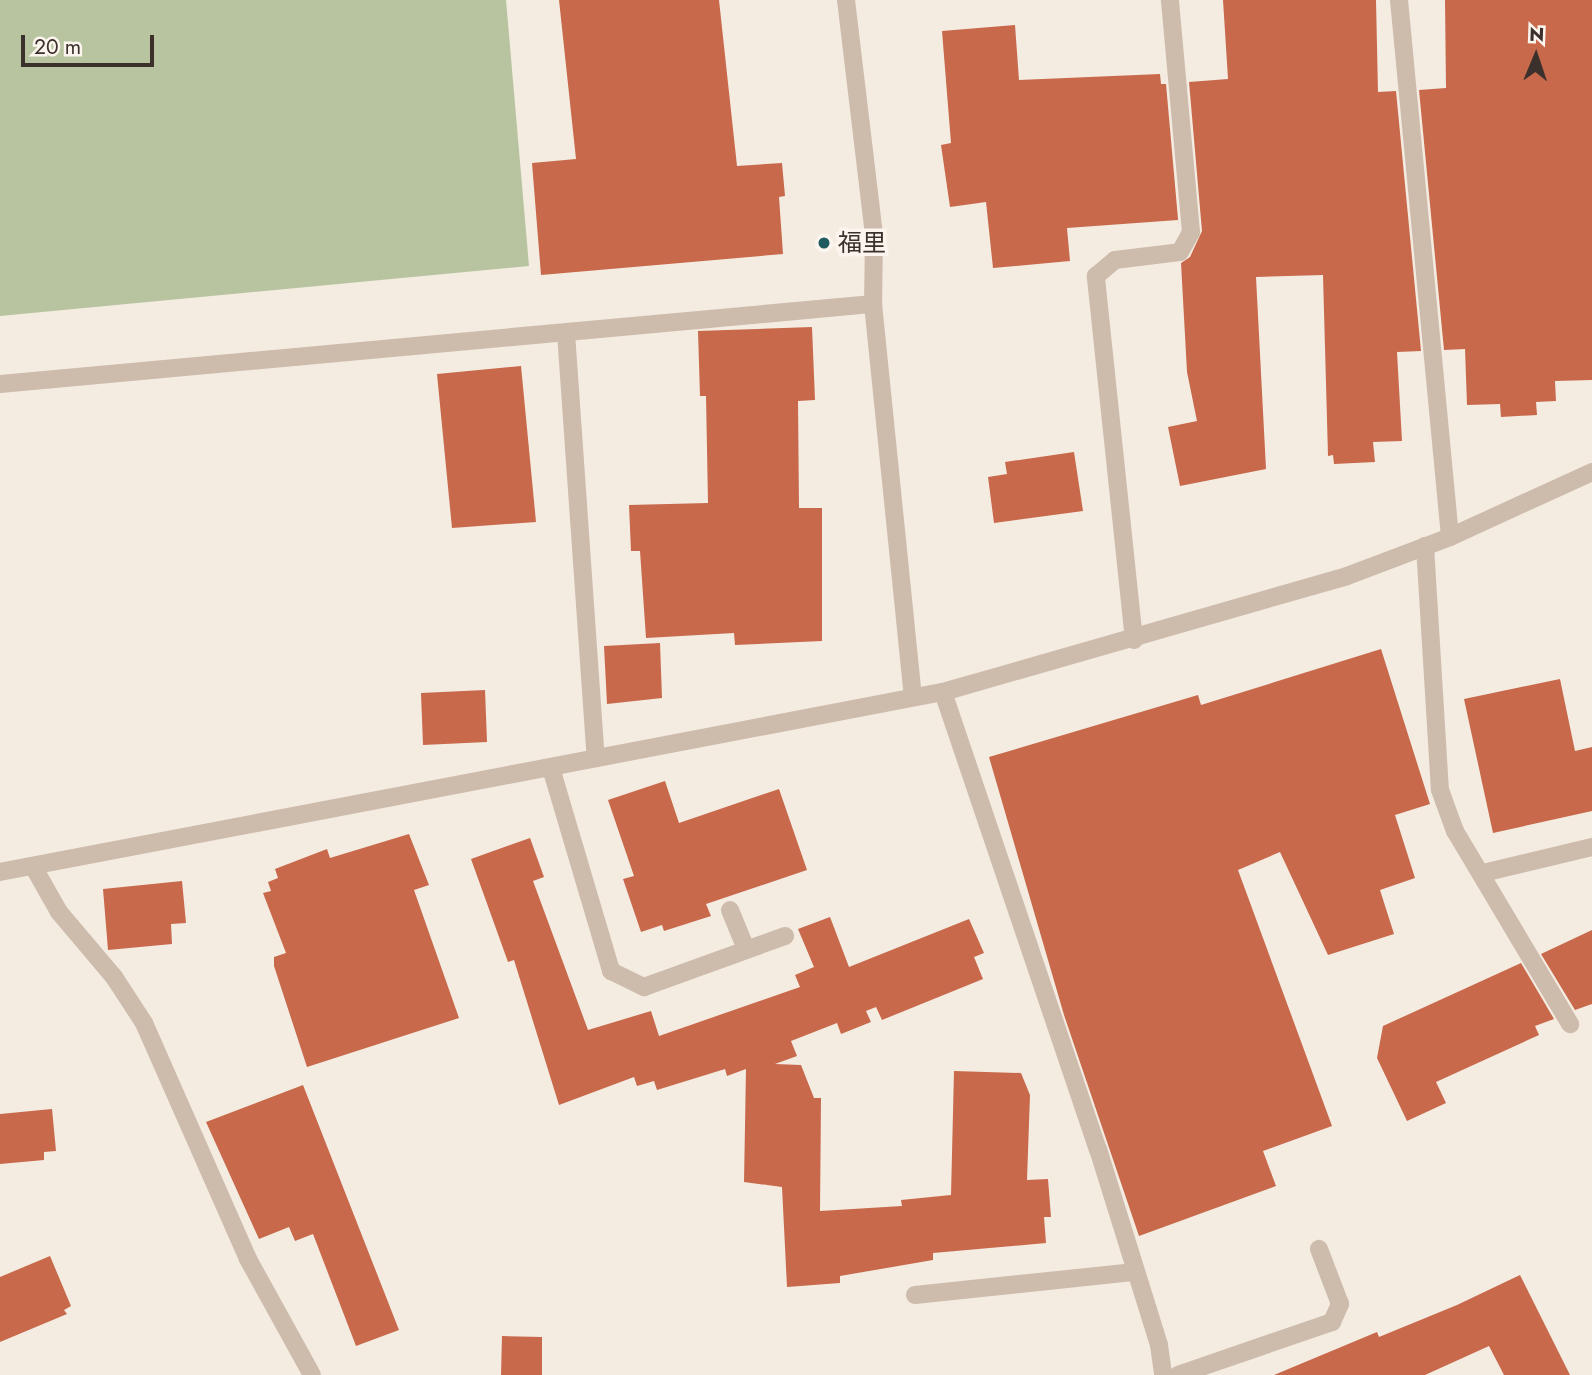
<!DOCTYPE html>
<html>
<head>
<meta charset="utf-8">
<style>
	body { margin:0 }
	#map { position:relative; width:1592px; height:1375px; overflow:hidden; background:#f4ebe1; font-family:Jost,"Noto Sans JP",sans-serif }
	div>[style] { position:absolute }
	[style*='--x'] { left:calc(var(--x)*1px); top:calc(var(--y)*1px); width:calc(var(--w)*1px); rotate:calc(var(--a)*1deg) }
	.green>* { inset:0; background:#b8c4a0 }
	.building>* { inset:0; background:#c8694b }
	.minor>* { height:18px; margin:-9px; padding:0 9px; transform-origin:9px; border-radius:9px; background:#cdbbac }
	.tertiary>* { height:18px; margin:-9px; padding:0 9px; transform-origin:9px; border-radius:9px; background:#cdbbac }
	.dots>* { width:19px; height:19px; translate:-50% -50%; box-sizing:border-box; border:4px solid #fbf5ee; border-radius:50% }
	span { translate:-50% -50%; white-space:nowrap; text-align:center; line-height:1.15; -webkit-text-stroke:7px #fbf5ee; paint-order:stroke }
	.poi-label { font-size:24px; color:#3b302b }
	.left { translate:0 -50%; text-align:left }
	.north { position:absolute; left:1501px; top:21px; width:70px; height:70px; -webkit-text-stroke:5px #fbf5ee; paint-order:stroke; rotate:2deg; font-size:19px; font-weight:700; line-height:28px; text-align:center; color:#3b302b }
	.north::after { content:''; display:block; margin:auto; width:24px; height:32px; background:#3b302b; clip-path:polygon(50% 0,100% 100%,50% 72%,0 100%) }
	.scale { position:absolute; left:21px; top:35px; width:133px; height:32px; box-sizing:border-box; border:4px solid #3b302b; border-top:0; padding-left:9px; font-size:21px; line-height:24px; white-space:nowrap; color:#3b302b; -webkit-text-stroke:5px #fbf5ee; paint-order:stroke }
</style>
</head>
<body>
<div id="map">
	<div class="green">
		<div style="clip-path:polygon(0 0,506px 0,529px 266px,0 316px)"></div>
	</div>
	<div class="building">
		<div style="clip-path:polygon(559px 0,719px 0,737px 166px,782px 163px,785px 196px,779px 197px,783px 254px,541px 275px,532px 163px,576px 159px)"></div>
		<div style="clip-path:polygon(1223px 0,1376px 0,1378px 92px,1396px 91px,1421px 351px,1397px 352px,1402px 441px,1373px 442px,1375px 462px,1334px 464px,1333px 455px,1328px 456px,1323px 275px,1256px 277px,1266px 469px,1180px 486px,1168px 427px,1197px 421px,1187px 372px,1181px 263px,1190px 257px,1202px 231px,1189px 82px,1228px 79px)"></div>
		<div style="clip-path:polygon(1445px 0,1592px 0,1592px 380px,1555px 381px,1556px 401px,1536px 402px,1537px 415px,1501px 417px,1500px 404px,1467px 405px,1465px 349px,1444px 350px,1419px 90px,1446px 88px)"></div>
		<div style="clip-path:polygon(1015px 25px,1019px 80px,1160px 74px,1161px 84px,1166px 84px,1179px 230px,1178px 220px,1067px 228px,1070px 261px,993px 268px,986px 202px,950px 207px,941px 145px,951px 143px,942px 31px)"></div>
		<div style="clip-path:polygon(812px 327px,815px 400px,798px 401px,799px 508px,822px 508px,822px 641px,735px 645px,734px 633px,646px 638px,640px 551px,631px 551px,629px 505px,708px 503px,706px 396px,700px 396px,698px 331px)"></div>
		<div style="clip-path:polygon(521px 366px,536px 522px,452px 528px,437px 374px)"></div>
		<div style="clip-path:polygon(1074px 452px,1083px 511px,994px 523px,988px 477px,1007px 474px,1005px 462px)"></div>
		<div style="clip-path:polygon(660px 643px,662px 698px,607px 704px,604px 646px)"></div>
		<div style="clip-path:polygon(1381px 649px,1430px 804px,1395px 815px,1415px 878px,1380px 890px,1394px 934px,1328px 955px,1280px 852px,1238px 870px,1332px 1126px,1263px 1151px,1276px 1186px,1139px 1236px,1064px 1015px,989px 757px,1198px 695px,1201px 705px)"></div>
		<div style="clip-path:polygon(1560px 679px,1575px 751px,1592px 747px,1592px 811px,1493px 833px,1464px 699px)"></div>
		<div style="clip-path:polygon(485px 690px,487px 742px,423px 745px,421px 693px)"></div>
		<div style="clip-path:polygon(665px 781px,679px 823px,779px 789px,807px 870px,706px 904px,711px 916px,664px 931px,662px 925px,641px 932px,623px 879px,634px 876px,608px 800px)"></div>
		<div style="clip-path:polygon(409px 834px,429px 885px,414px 890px,459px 1018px,307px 1067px,274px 966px,274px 957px,286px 953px,263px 893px,271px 891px,268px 882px,278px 878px,275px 869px,327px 849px,330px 858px)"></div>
		<div style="clip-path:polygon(530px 838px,544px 877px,533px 881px,588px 1030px,651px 1011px,659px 1036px,800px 987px,795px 975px,814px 967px,798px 929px,830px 917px,849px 967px,969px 919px,984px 953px,974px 957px,983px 979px,882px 1020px,876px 1007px,866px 1011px,871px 1022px,841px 1034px,837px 1023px,791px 1041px,797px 1056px,775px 1064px,801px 1065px,814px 1098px,821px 1098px,820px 1211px,902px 1206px,901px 1200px,951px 1195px,954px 1071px,1021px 1073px,1030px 1095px,1027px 1180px,1048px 1179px,1051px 1217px,1044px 1217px,1046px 1243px,933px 1253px,933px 1260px,840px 1276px,840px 1283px,787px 1287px,782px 1187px,744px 1182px,746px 1069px,727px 1076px,725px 1069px,657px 1090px,654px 1081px,637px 1086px,634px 1077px,559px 1105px,514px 960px,508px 962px,471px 859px)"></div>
		<div style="clip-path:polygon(182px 881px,186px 923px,171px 924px,172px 944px,108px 950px,103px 889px)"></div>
		<div style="clip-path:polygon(1592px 930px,1592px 1004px,1575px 1010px,1541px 954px)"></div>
		<div style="clip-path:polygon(1521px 963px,1554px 1019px,1535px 1026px,1539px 1035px,1436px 1082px,1446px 1103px,1407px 1121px,1377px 1058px,1383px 1026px)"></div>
		<div style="clip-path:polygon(303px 1085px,399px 1330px,356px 1346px,313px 1234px,295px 1241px,289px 1227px,259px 1239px,206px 1122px)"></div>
		<div style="clip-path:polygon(52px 1109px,56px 1151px,44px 1152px,44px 1160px,0 1164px,0 1114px)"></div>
		<div style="clip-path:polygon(50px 1256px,71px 1306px,64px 1310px,67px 1314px,0 1342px,0 1277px)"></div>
		<div style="clip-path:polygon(1520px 1275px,1570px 1375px,1504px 1375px,1489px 1346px,1425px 1375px,1274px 1375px,1377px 1332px,1379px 1337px,1457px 1305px)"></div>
		<div style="clip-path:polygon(502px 1336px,542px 1337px,542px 1375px,501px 1375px)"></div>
	</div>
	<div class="minor">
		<div style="--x:1399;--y:0;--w:539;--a:84.57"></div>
		<div style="--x:566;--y:333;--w:426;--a:86"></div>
		<div style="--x:0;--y:384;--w:877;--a:-5.24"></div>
		<div style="--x:1425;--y:546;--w:244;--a:86.5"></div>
		<div style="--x:1440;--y:790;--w:44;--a:69.9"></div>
		<div style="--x:1455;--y:831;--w:225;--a:59.2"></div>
		<div style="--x:1134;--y:640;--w:366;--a:-96"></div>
		<div style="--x:1096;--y:276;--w:25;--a:-40"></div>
		<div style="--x:1115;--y:260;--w:65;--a:-7"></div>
		<div style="--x:1180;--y:252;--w:23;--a:-61"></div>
		<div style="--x:1191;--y:232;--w:233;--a:-95.2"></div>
		<div style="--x:943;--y:692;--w:483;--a:71.3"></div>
		<div style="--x:1098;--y:1149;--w:205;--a:72.7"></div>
		<div style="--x:1159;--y:1345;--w:30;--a:82"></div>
		<div style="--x:551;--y:768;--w:212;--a:73.5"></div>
		<div style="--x:611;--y:971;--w:37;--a:26"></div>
		<div style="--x:644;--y:987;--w:150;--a:-19.9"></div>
		<div style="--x:33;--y:866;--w:53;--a:60.5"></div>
		<div style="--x:59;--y:912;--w:85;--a:49.8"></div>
		<div style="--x:114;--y:977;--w:55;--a:56.9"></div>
		<div style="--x:144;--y:1023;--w:258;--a:66.2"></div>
		<div style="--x:248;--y:1259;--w:132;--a:61.1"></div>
		<div style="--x:1483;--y:873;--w:112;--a:-13.4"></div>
		<div style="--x:730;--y:910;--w:42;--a:67.7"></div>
		<div style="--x:915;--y:1295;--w:221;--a:-6"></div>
		<div style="--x:1178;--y:1375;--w:163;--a:-19"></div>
		<div style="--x:1332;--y:1322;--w:20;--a:-66"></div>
		<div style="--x:1340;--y:1304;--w:59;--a:-110.9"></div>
	</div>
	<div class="tertiary">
		<div style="--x:846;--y:0;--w:238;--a:83.2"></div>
		<div style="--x:874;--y:236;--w:68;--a:90.8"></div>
		<div style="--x:873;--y:304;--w:395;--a:84.2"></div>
		<div style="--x:0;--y:872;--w:960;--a:-10.81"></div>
		<div style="--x:943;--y:692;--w:420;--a:-16"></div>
		<div style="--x:1347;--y:576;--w:110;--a:-20.7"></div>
		<div style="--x:1450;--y:537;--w:156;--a:-24.6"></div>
	</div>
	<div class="dots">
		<div style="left:824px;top:243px;background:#1f5a5e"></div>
	</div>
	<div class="poi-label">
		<span class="left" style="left:838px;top:243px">福里</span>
	</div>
	<div class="north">N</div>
	<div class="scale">20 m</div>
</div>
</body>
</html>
